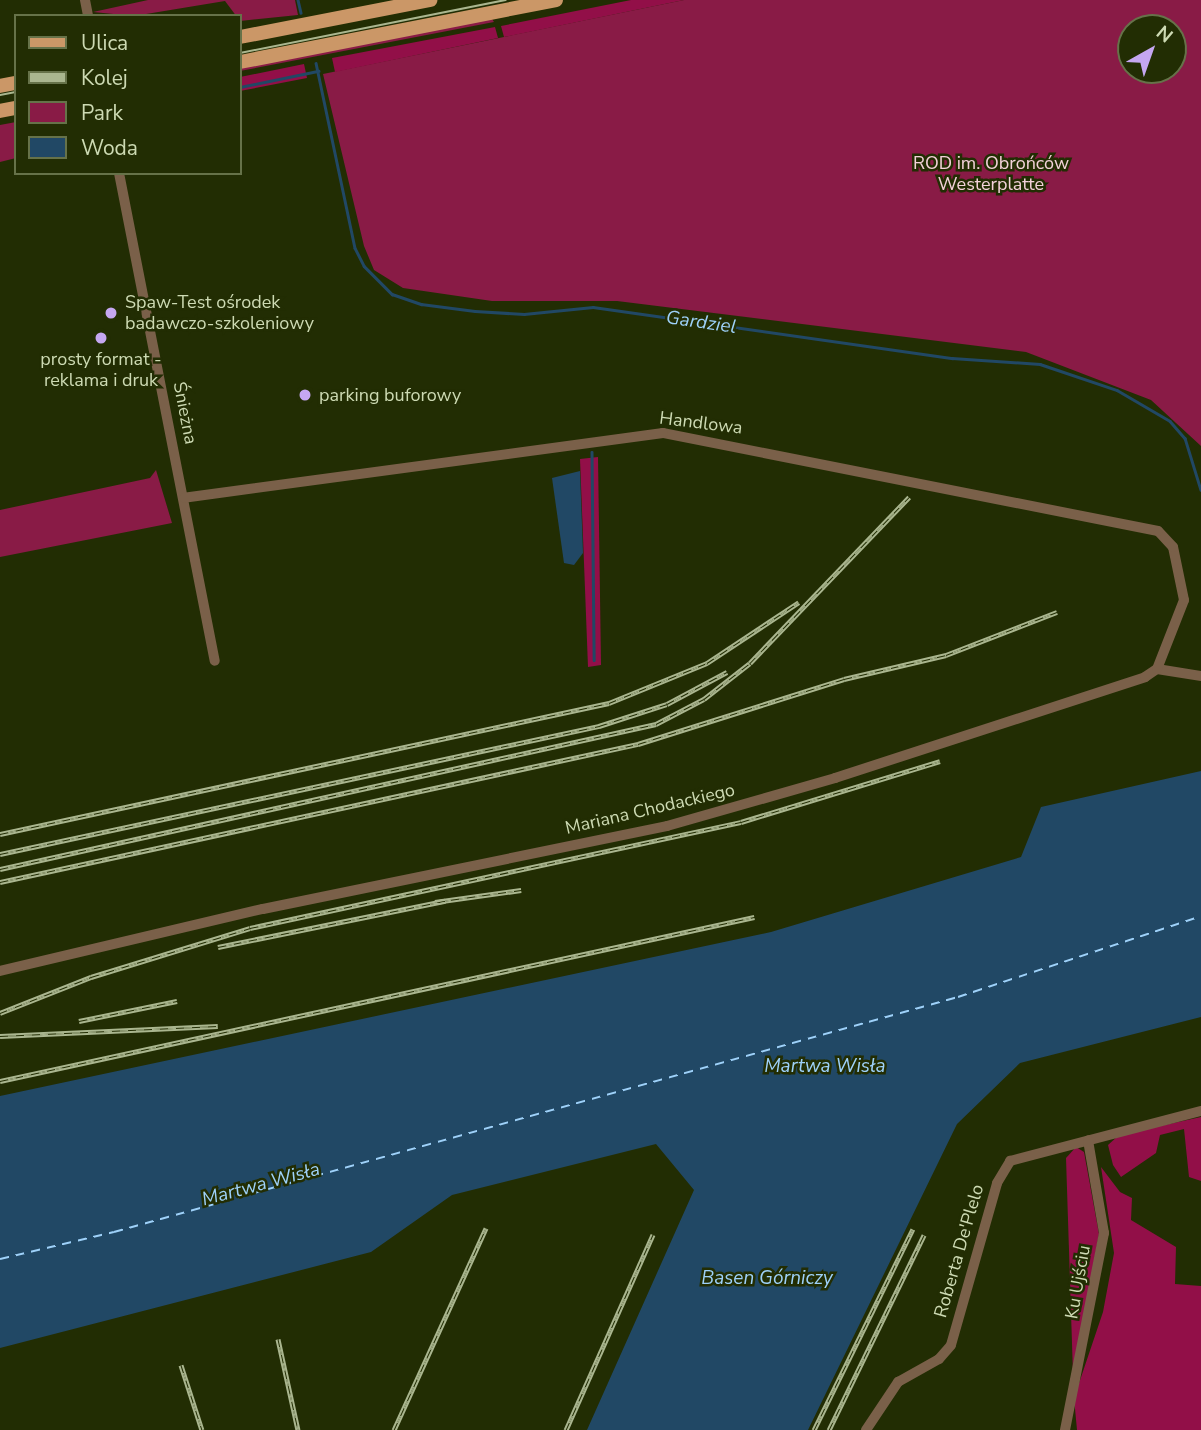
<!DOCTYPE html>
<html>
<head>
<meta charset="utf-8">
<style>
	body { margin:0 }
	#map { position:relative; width:1201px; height:1430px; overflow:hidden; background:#222d03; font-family:"Nunito Sans",sans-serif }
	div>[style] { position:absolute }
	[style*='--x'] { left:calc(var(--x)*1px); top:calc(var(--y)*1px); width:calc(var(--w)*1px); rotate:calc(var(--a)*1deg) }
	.green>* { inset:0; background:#891b46 }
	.forest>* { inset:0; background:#920f48 }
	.water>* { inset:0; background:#214865 }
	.stream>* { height:2.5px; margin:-1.25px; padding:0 1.25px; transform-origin:1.25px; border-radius:1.25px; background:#214865 }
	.ferry>* { height:2px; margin-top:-1px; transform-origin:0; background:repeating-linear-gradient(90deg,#9ed1f9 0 9px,transparent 0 16px) }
	.minor>* { height:10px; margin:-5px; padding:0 5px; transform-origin:5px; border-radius:5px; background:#7a6049 }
	.major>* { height:14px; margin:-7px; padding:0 7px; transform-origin:7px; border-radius:7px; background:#cb9767 }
	.tram>* { height:2px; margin:-1px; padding:0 1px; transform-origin:1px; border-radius:1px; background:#aab68f }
	.rail>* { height:5px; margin-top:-2.5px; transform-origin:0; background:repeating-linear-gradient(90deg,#222d03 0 8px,#aab68f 0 16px); box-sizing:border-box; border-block:2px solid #aab68f }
	.dots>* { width:19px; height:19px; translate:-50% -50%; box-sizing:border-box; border:4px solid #222d03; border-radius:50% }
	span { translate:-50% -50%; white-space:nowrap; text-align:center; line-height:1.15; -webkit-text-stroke:5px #222d03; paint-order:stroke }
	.park-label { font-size:18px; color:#f4d2da }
	.poi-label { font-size:18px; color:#cddab3 }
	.left { translate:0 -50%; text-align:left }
	.street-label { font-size:18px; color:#cddab3 }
	.water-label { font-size:19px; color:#9ed1f9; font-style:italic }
	.legend { position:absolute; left:14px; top:14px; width:228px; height:161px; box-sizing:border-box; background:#222d03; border:2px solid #667249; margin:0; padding:9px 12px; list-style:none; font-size:21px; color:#cddab3 }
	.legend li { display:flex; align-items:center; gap:14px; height:35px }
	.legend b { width:35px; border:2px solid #667249 }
	.north { position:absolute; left:1117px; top:14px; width:70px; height:70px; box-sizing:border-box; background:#222d03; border:2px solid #667249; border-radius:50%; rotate:40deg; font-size:19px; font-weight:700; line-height:28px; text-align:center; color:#cddab3 }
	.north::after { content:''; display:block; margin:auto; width:24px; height:32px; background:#c5a7f1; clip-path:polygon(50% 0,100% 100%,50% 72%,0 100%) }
</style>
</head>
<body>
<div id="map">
	<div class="green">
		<div style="clip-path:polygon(148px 0,295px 0,298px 15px,240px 21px,225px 1px,134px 16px,93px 12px)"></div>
		<div style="clip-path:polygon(evenodd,684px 0,1201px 0,1201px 446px,1151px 400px,1026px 352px,617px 301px,492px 301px,403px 288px,374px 270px,364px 246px,323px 74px,684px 0,1131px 28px,1173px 28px,1173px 70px,1131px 70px,1131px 28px)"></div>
		<div style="clip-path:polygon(492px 19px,494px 22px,240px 71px,240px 67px)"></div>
		<div style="clip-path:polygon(16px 122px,16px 158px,0 162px,0 125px)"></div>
		<div style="clip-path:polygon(156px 470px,172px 523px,0 557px,0 510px,150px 478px)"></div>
	</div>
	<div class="forest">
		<div style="clip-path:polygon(631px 0,684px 0,504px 37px,501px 26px)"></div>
		<div style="clip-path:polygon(495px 27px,498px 38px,335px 72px,332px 58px)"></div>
		<div style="clip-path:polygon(304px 64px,307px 78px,240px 91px,240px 77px)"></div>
		<div style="clip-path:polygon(598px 457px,601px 665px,588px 667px,580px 459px)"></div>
		<div style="clip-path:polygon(1201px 1117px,1201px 1181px,1189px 1177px,1184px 1129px,1160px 1135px,1156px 1153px,1121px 1177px,1113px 1165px,1108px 1145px,1119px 1135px)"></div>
		<div style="clip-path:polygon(1076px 1147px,1084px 1152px,1099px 1234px,1073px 1374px,1066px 1158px)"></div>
		<div style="clip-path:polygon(1101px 1167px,1120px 1192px,1132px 1198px,1131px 1220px,1176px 1247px,1175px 1284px,1201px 1286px,1201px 1430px,1077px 1430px,1074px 1398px,1103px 1312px,1114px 1253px)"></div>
	</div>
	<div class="water">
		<div style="clip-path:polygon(580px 471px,583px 553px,574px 565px,564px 563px,552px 478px)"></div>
		<div style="clip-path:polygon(1201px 771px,1201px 1017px,1020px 1063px,957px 1124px,808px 1430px,587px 1430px,694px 1190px,656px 1144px,452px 1195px,371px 1252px,0 1348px,0 1096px,771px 932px,1021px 857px,1041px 807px)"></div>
	</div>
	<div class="stream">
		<div style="--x:298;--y:0;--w:13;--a:77"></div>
		<div style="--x:316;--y:63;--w:189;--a:78.1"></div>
		<div style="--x:355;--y:248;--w:20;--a:63"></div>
		<div style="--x:364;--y:266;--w:40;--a:45"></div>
		<div style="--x:392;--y:294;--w:31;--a:19"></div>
		<div style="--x:421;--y:304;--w:54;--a:7.4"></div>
		<div style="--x:475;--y:311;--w:49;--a:3.5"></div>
		<div style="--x:524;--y:314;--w:69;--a:-5.8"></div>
		<div style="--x:593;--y:307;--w:363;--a:8.1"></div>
		<div style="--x:952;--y:358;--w:88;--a:3.9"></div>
		<div style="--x:1040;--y:364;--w:81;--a:18.7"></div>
		<div style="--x:1117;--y:390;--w:61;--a:30.3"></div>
		<div style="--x:1170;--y:421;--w:23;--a:49"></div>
		<div style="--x:1185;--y:438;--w:54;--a:72.9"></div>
		<div style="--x:240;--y:87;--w:80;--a:-11.6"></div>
		<div style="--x:592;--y:452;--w:208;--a:89.4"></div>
	</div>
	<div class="ferry">
		<div style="--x:0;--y:1259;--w:117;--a:-13.3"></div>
		<div style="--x:114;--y:1232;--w:876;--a:-15.56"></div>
		<div style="--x:958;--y:997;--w:256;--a:-18.4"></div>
	</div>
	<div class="minor">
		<div style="--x:85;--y:0;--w:16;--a:79"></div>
		<div style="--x:119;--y:173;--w:497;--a:78.9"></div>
		<div style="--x:1157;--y:669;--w:45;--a:9"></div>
		<div style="--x:0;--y:971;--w:270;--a:-13.3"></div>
		<div style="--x:263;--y:909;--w:412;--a:-11.6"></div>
		<div style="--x:667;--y:826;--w:175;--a:-15.9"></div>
		<div style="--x:835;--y:778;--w:326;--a:-18"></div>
		<div style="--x:1145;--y:677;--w:14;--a:-34"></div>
		<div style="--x:1157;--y:669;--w:74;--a:-68.6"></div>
		<div style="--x:1184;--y:600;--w:54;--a:-101.7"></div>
		<div style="--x:1173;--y:547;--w:22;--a:-133"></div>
		<div style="--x:1158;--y:531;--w:505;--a:-168.8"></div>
		<div style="--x:663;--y:433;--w:483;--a:172.3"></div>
		<div style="--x:866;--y:1430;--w:58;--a:-56.3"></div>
		<div style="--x:898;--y:1382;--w:47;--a:-29.3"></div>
		<div style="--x:939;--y:1359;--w:18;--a:-49"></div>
		<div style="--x:951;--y:1345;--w:168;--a:-74.1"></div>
		<div style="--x:997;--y:1183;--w:26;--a:-59"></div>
		<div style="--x:1010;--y:1161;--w:197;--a:-14.7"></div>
		<div style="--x:1065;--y:1430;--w:201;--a:-78.8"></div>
		<div style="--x:1104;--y:1233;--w:94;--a:-99.8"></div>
	</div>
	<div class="major">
		<div style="--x:240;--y:37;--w:194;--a:-11"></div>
		<div style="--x:240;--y:62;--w:322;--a:-11.1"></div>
		<div style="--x:0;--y:86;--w:16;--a:-11"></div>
		<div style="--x:0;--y:111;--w:16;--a:-11"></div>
	</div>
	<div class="tram">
		<div style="--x:240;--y:53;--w:271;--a:-11.3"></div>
		<div style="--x:0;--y:95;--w:16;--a:-11"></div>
	</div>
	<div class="rail">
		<div style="--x:0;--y:834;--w:623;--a:-12.14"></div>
		<div style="--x:609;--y:703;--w:106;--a:-22.2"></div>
		<div style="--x:707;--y:663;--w:110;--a:-33.5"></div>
		<div style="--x:0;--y:854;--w:613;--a:-12.06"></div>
		<div style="--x:599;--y:726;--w:71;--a:-17.9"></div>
		<div style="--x:667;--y:704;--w:68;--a:-28.1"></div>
		<div style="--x:0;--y:869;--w:672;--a:-12.46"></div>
		<div style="--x:656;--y:724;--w:54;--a:-27.5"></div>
		<div style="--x:704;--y:699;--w:58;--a:-38"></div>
		<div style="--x:750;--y:663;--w:230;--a:-46.2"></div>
		<div style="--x:0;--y:882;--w:653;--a:-12.21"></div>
		<div style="--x:638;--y:744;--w:216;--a:-17.5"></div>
		<div style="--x:844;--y:679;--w:105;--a:-13.2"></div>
		<div style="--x:946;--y:655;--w:119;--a:-21.2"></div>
		<div style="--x:435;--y:902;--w:87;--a:-7.9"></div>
		<div style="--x:218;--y:947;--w:232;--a:-11.5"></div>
		<div style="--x:0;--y:1013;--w:98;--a:-21.6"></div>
		<div style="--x:91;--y:977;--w:166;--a:-17.1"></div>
		<div style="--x:250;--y:928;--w:502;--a:-12.18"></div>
		<div style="--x:741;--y:822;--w:208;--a:-17"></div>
		<div style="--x:79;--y:1021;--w:100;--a:-11.5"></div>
		<div style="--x:0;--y:1036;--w:218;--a:-2.6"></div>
		<div style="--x:0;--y:1081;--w:772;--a:-12.27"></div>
		<div style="--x:278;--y:1339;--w:93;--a:77.6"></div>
		<div style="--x:181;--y:1365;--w:68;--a:72.1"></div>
		<div style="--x:394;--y:1430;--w:222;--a:-65.5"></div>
		<div style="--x:566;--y:1430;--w:214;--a:-66"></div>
		<div style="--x:814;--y:1430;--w:224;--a:-63.8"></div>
		<div style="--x:829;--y:1430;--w:217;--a:-64"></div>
	</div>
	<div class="dots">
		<div style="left:111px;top:313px;background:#c5a7f1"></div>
		<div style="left:101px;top:338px;background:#c5a7f1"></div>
		<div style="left:305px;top:395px;background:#c5a7f1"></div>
	</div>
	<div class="park-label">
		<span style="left:991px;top:174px">ROD im. Obrońców<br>Westerplatte</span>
	</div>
	<div class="poi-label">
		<span class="left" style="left:125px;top:313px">Spaw-Test ośrodek<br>badawczo-szkoleniowy</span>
		<span style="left:101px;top:370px">prosty format -<br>reklama i druk</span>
		<span class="left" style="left:319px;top:395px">parking buforowy</span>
	</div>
	<div class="street-label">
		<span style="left:185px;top:413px;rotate:79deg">Śnieżna</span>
		<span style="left:701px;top:423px;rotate:7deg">Handlowa</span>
		<span style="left:650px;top:809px;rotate:-13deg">Mariana Chodackiego</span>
		<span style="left:959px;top:1251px;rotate:-74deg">Roberta De'Plelo</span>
		<span style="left:1078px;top:1282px;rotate:-80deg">Ku Ujściu</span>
	</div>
	<div class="water-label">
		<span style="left:701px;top:323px;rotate:8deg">Gardziel</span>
		<span style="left:825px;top:1067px">Martwa Wisła</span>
		<span style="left:261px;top:1185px;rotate:-15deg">Martwa Wisła</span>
		<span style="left:767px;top:1279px">Basen Górniczy</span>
	</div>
	<ul class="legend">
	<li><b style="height:9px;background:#cb9767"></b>Ulica</li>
	<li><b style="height:9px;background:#aab68f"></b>Kolej</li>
	<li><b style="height:19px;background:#891b46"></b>Park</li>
	<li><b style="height:19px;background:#214865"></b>Woda</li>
	</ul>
	<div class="north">N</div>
</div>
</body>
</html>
